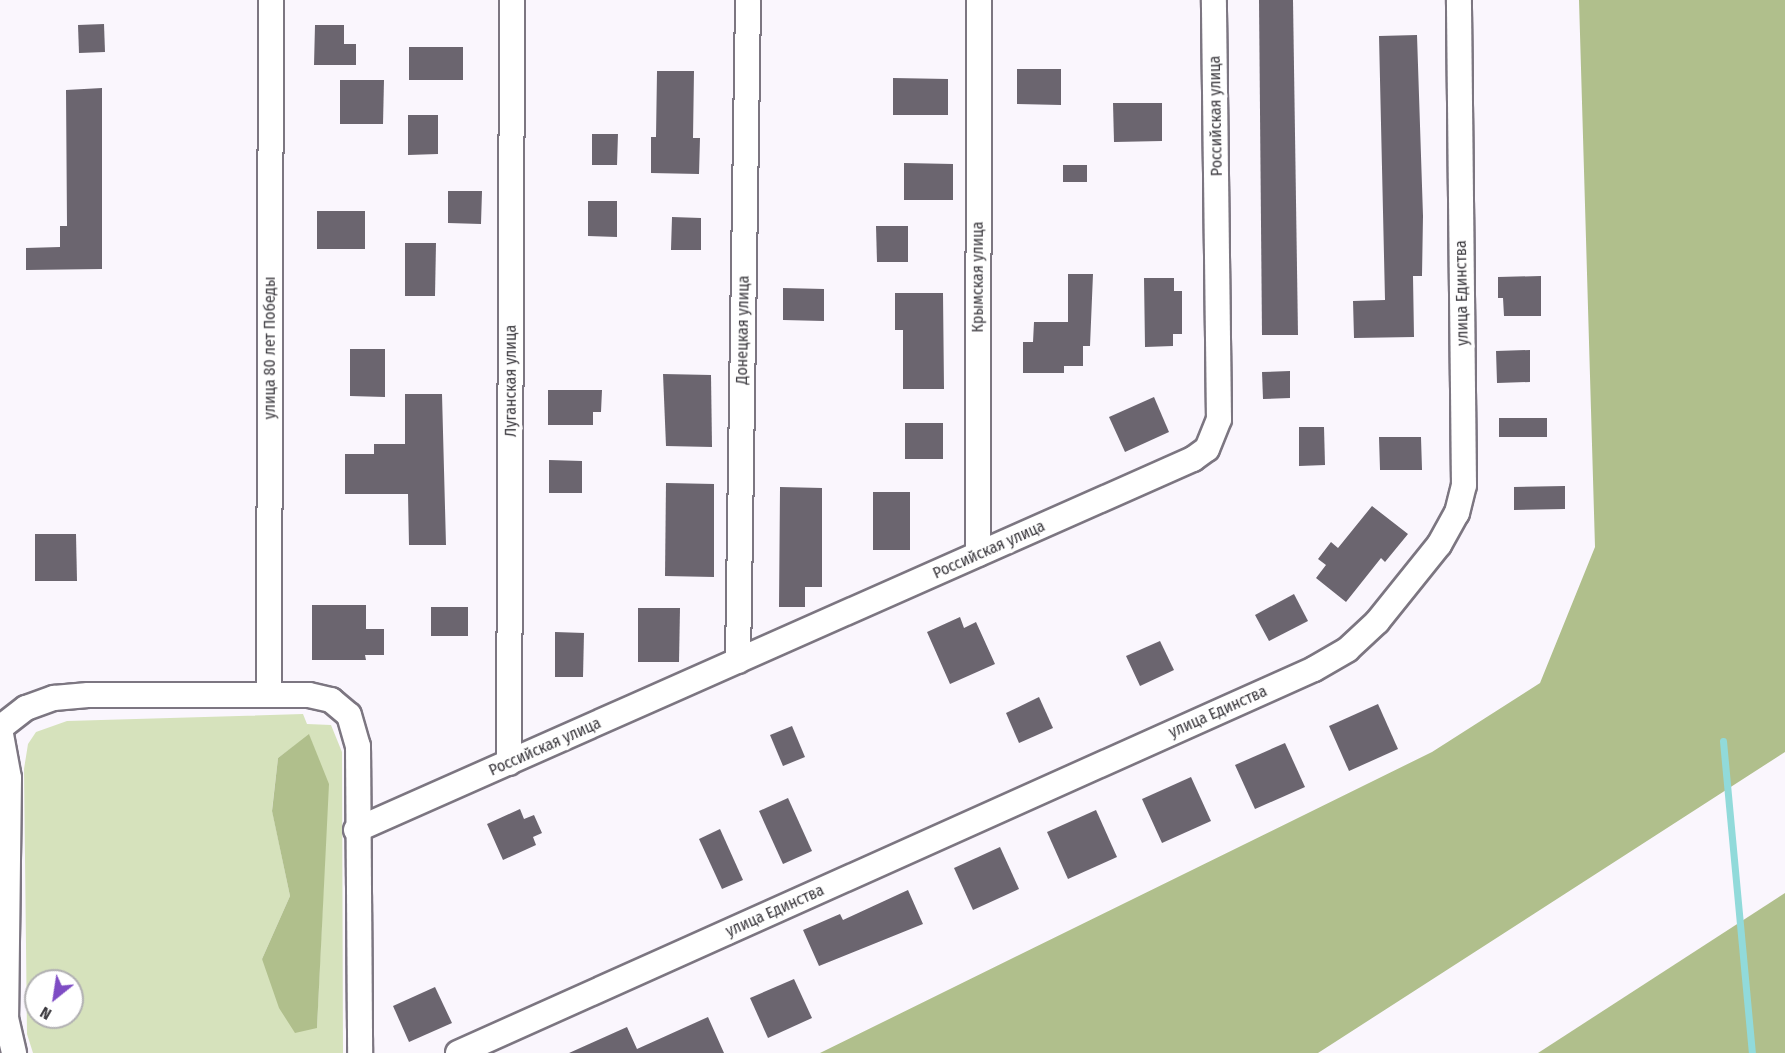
<!DOCTYPE html>
<html>
<head>
<meta charset="utf-8">
<style>
	body { margin:0 }
	#map { position:relative; width:1785px; height:1053px; overflow:hidden; background:#faf6fd; font-family:"Fira Sans Condensed",sans-serif }
	div>[style] { position:absolute }
	[style*='--x'] { left:calc(var(--x)*1px); top:calc(var(--y)*1px); width:calc(var(--w)*1px); rotate:calc(var(--a)*1deg) }
	.green>* { inset:0; background:#d6e2bc }
	.forest>* { inset:0; background:#b0bf8c }
	.stream>* { height:7px; margin:-3.5px; padding:0 3.5px; transform-origin:3.5px; border-radius:3.5px; background:#91dada }
	.building>* { inset:0; background:#6b656f }
	.roads { filter:drop-shadow(2px 0 #7c7681) drop-shadow(-2px 0 #7c7681) drop-shadow(0 2px #7c7681) drop-shadow(0 -2px #7c7681) }
	.minor>* { height:24px; margin:-12px; padding:0 12px; transform-origin:12px; border-radius:12px; background:#fff }
	span { translate:-50% -50%; white-space:nowrap; text-align:center; line-height:1.15; -webkit-text-stroke:6px #fff; paint-order:stroke }
	.street-label { font-size:16px; color:#3b393e }
	.north { position:absolute; left:24px; top:969px; width:60px; height:60px; box-sizing:border-box; background:#fff; border:2px solid #b1b0b2; border-radius:50%; rotate:210deg; font-size:16px; font-weight:700; line-height:24px; text-align:center; color:#3b393e }
	.north::after { content:''; display:block; margin:auto; width:21px; height:27px; background:#7e4cc4; clip-path:polygon(50% 0,100% 100%,50% 72%,0 100%) }
</style>
</head>
<body>
<div id="map">
	<div class="green">
		<div style="clip-path:polygon(evenodd,303px 714px,307px 724px,331px 725px,342px 752px,343px 1053px,33px 1053px,27px 1034px,24px 769px,28px 744px,36px 732px,67px 721px,303px 714px,309px 735px,328px 784px,317px 1028px,262px 959px,290px 896px,272px 810px,278px 758px,309px 735px,303px 714px,36px 981px,72px 981px,72px 1017px,36px 1017px,36px 981px)"></div>
	</div>
	<div class="forest">
		<div style="clip-path:polygon(1579px 0,1785px 0,1785px 752px,1318px 1053px,820px 1053px,1432px 752px,1540px 683px,1595px 547px)"></div>
		<div style="clip-path:polygon(309px 734px,329px 784px,317px 1028px,295px 1033px,279px 1008px,262px 959px,290px 896px,272px 811px,278px 758px)"></div>
		<div style="clip-path:polygon(1785px 893px,1785px 1053px,1538px 1053px)"></div>
	</div>
	<div class="stream">
		<div style="--x:1723;--y:741;--w:313;--a:84.7"></div>
	</div>
	<div class="building">
		<div style="clip-path:polygon(1259px 0,1293px 0,1298px 335px,1262px 335px)"></div>
		<div style="clip-path:polygon(104px 24px,105px 52px,79px 53px,78px 25px)"></div>
		<div style="clip-path:polygon(315px 25px,344px 25px,344px 44px,356px 44px,356px 65px,314px 65px)"></div>
		<div style="clip-path:polygon(1417px 35px,1423px 216px,1422px 276px,1413px 276px,1414px 337px,1354px 338px,1353px 301px,1385px 300px,1379px 36px)"></div>
		<div style="clip-path:polygon(409px 47px,463px 47px,463px 80px,409px 80px)"></div>
		<div style="clip-path:polygon(1017px 69px,1061px 69px,1061px 105px,1017px 104px)"></div>
		<div style="clip-path:polygon(657px 71px,694px 71px,693px 138px,700px 138px,699px 174px,651px 173px,651px 137px,656px 137px)"></div>
		<div style="clip-path:polygon(893px 78px,948px 79px,948px 115px,893px 115px)"></div>
		<div style="clip-path:polygon(340px 80px,384px 80px,383px 124px,340px 124px)"></div>
		<div style="clip-path:polygon(102px 88px,102px 269px,26px 270px,26px 248px,60px 247px,60px 226px,67px 226px,66px 90px)"></div>
		<div style="clip-path:polygon(1113px 103px,1162px 103px,1162px 141px,1114px 142px)"></div>
		<div style="clip-path:polygon(408px 115px,438px 115px,438px 154px,408px 155px)"></div>
		<div style="clip-path:polygon(592px 134px,618px 134px,617px 165px,592px 165px)"></div>
		<div style="clip-path:polygon(904px 163px,953px 164px,953px 200px,904px 200px)"></div>
		<div style="clip-path:polygon(1063px 165px,1087px 165px,1087px 182px,1063px 182px)"></div>
		<div style="clip-path:polygon(448px 191px,482px 191px,481px 224px,448px 223px)"></div>
		<div style="clip-path:polygon(588px 201px,617px 201px,617px 237px,588px 236px)"></div>
		<div style="clip-path:polygon(317px 211px,365px 211px,365px 249px,317px 249px)"></div>
		<div style="clip-path:polygon(672px 217px,701px 218px,701px 250px,671px 250px)"></div>
		<div style="clip-path:polygon(876px 226px,908px 226px,908px 262px,877px 262px)"></div>
		<div style="clip-path:polygon(405px 243px,436px 243px,435px 296px,405px 296px)"></div>
		<div style="clip-path:polygon(1068px 274px,1093px 274px,1090px 346px,1083px 346px,1083px 366px,1064px 366px,1064px 373px,1023px 373px,1023px 342px,1033px 342px,1034px 322px,1068px 322px)"></div>
		<div style="clip-path:polygon(1541px 276px,1541px 316px,1504px 316px,1503px 298px,1498px 298px,1498px 277px)"></div>
		<div style="clip-path:polygon(1144px 278px,1174px 278px,1174px 291px,1182px 291px,1182px 334px,1173px 334px,1173px 346px,1145px 347px)"></div>
		<div style="clip-path:polygon(783px 288px,824px 289px,824px 321px,783px 320px)"></div>
		<div style="clip-path:polygon(895px 293px,943px 293px,944px 389px,903px 389px,903px 330px,895px 330px)"></div>
		<div style="clip-path:polygon(350px 349px,385px 349px,385px 397px,350px 396px)"></div>
		<div style="clip-path:polygon(1530px 350px,1530px 382px,1497px 383px,1496px 351px)"></div>
		<div style="clip-path:polygon(1290px 371px,1290px 398px,1263px 399px,1262px 372px)"></div>
		<div style="clip-path:polygon(663px 374px,711px 375px,712px 447px,666px 446px)"></div>
		<div style="clip-path:polygon(548px 390px,602px 390px,601px 412px,593px 412px,593px 425px,548px 425px)"></div>
		<div style="clip-path:polygon(405px 394px,442px 394px,446px 545px,409px 545px,408px 494px,345px 494px,345px 454px,374px 454px,374px 444px,405px 444px)"></div>
		<div style="clip-path:polygon(1154px 397px,1169px 432px,1125px 452px,1109px 417px)"></div>
		<div style="clip-path:polygon(1499px 418px,1547px 418px,1547px 437px,1499px 437px)"></div>
		<div style="clip-path:polygon(905px 423px,943px 423px,943px 459px,905px 459px)"></div>
		<div style="clip-path:polygon(1299px 427px,1324px 427px,1325px 465px,1299px 466px)"></div>
		<div style="clip-path:polygon(1379px 437px,1421px 437px,1422px 470px,1380px 470px)"></div>
		<div style="clip-path:polygon(549px 460px,582px 461px,582px 493px,549px 493px)"></div>
		<div style="clip-path:polygon(666px 483px,714px 484px,714px 577px,665px 576px)"></div>
		<div style="clip-path:polygon(1565px 486px,1565px 509px,1514px 510px,1514px 487px)"></div>
		<div style="clip-path:polygon(780px 487px,822px 488px,822px 587px,805px 587px,805px 607px,779px 607px)"></div>
		<div style="clip-path:polygon(873px 492px,910px 492px,910px 550px,873px 550px)"></div>
		<div style="clip-path:polygon(1372px 506px,1408px 534px,1385px 562px,1381px 558px,1346px 602px,1316px 578px,1326px 565px,1318px 559px,1331px 542px,1338px 548px)"></div>
		<div style="clip-path:polygon(35px 534px,76px 534px,77px 581px,35px 581px)"></div>
		<div style="clip-path:polygon(1294px 594px,1308px 621px,1269px 641px,1255px 615px)"></div>
		<div style="clip-path:polygon(312px 605px,366px 605px,366px 629px,384px 629px,384px 655px,365px 655px,366px 660px,312px 660px)"></div>
		<div style="clip-path:polygon(431px 607px,468px 607px,468px 636px,431px 636px)"></div>
		<div style="clip-path:polygon(638px 608px,680px 608px,679px 662px,638px 662px)"></div>
		<div style="clip-path:polygon(960px 617px,964px 628px,976px 622px,995px 664px,950px 684px,927px 632px)"></div>
		<div style="clip-path:polygon(555px 632px,584px 633px,583px 677px,555px 677px)"></div>
		<div style="clip-path:polygon(1160px 641px,1174px 670px,1140px 686px,1126px 656px)"></div>
		<div style="clip-path:polygon(1039px 697px,1053px 728px,1019px 743px,1006px 713px)"></div>
		<div style="clip-path:polygon(1378px 704px,1398px 749px,1349px 771px,1329px 726px)"></div>
		<div style="clip-path:polygon(792px 726px,805px 757px,783px 766px,770px 735px)"></div>
		<div style="clip-path:polygon(1285px 743px,1305px 787px,1255px 809px,1235px 765px)"></div>
		<div style="clip-path:polygon(1191px 777px,1211px 821px,1162px 843px,1142px 799px)"></div>
		<div style="clip-path:polygon(788px 798px,812px 851px,783px 864px,759px 811px)"></div>
		<div style="clip-path:polygon(520px 809px,524px 819px,534px 815px,542px 833px,533px 837px,536px 845px,503px 860px,487px 824px)"></div>
		<div style="clip-path:polygon(1096px 810px,1117px 857px,1068px 879px,1047px 832px)"></div>
		<div style="clip-path:polygon(720px 829px,743px 880px,722px 889px,699px 839px)"></div>
		<div style="clip-path:polygon(1000px 847px,1019px 889px,973px 910px,954px 868px)"></div>
		<div style="clip-path:polygon(908px 890px,923px 924px,819px 966px,803px 930px,840px 914px,843px 920px)"></div>
		<div style="clip-path:polygon(794px 979px,812px 1018px,768px 1038px,750px 998px)"></div>
		<div style="clip-path:polygon(435px 987px,452px 1023px,409px 1042px,393px 1006px)"></div>
		<div style="clip-path:polygon(708px 1017px,724px 1053px,569px 1053px,627px 1027px,637px 1049px)"></div>
	</div>
	<div class="roads">
		<div class="minor">
			<div style="--x:978;--y:554;--w:554;--a:-89.9"></div>
			<div style="--x:738;--y:661;--w:661;--a:-89.13"></div>
			<div style="--x:269;--y:695;--w:695;--a:-89.84"></div>
			<div style="--x:0;--y:728;--w:33;--a:-38"></div>
			<div style="--x:26;--y:708;--w:30;--a:-20"></div>
			<div style="--x:54;--y:698;--w:34;--a:-5"></div>
			<div style="--x:88;--y:695;--w:221;--a:0"></div>
			<div style="--x:309;--y:695;--w:23;--a:13"></div>
			<div style="--x:331;--y:700;--w:23;--a:40"></div>
			<div style="--x:349;--y:715;--w:32;--a:74"></div>
			<div style="--x:358;--y:746;--w:307;--a:89.6"></div>
			<div style="--x:0;--y:729;--w:50;--a:79.6"></div>
			<div style="--x:9;--y:778;--w:240;--a:90.7"></div>
			<div style="--x:6;--y:1018;--w:36;--a:77"></div>
			<div style="--x:509;--y:763;--w:763;--a:-89.77"></div>
			<div style="--x:356;--y:830;--w:916;--a:-23.91"></div>
			<div style="--x:1193;--y:459;--w:17;--a:-36"></div>
			<div style="--x:1207;--y:449;--w:32;--a:-68"></div>
			<div style="--x:1219;--y:419;--w:419;--a:-90.7"></div>
			<div style="--x:458;--y:1053;--w:938;--a:-24.16"></div>
			<div style="--x:1314;--y:669;--w:39;--a:-30"></div>
			<div style="--x:1348;--y:649;--w:40;--a:-43"></div>
			<div style="--x:1377;--y:622;--w:99;--a:-51.2"></div>
			<div style="--x:1439;--y:545;--w:37;--a:-61"></div>
			<div style="--x:1457;--y:513;--w:29;--a:-76"></div>
			<div style="--x:1464;--y:485;--w:485;--a:-90.6"></div>
		</div>
	</div>
	<div class="street-label">
		<span style="left:1216px;top:116px;rotate:-91deg">Российская улица</span>
		<span style="left:978px;top:277px;rotate:-90deg">Крымская улица</span>
		<span style="left:1462px;top:293px;rotate:-91deg">улица Единства</span>
		<span style="left:743px;top:330px;rotate:-89deg">Донецкая улица</span>
		<span style="left:270px;top:348px;rotate:-90deg">улица 80 лет Победы</span>
		<span style="left:511px;top:381px;rotate:-90deg">Луганская улица</span>
		<span style="left:989px;top:550px;rotate:-24deg">Российская улица</span>
		<span style="left:1218px;top:712px;rotate:-24deg">улица Единства</span>
		<span style="left:545px;top:747px;rotate:-24deg">Российская улица</span>
		<span style="left:775px;top:911px;rotate:-24deg">улица Единства</span>
	</div>
	<div class="north">N</div>
</div>
</body>
</html>
